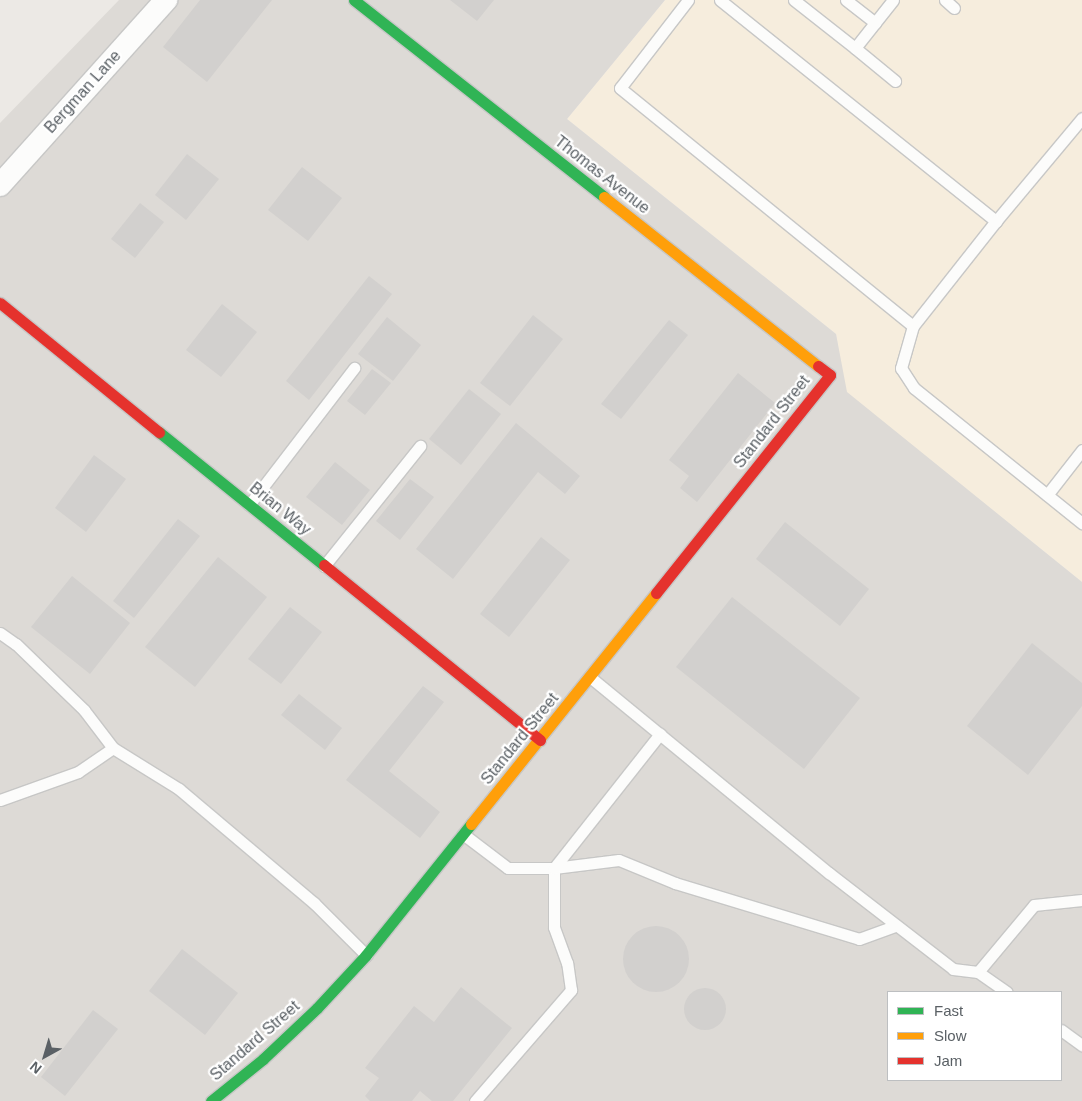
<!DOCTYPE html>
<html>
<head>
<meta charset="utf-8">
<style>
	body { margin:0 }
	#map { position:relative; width:1082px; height:1101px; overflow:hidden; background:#ece9e5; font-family:Arial,sans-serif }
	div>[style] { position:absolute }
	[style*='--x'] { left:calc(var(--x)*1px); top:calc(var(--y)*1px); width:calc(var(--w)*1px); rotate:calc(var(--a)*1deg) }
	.commercial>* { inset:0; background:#f6eddd }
	.industrial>* { inset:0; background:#dddad6 }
	.building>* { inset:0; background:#d2d0ce }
	.round { border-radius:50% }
	.roads { filter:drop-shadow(1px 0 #c7c7c6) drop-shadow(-1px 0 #c7c7c6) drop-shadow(0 1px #c7c7c6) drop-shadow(0 -1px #c7c7c6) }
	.lane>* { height:11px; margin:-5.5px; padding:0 5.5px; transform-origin:5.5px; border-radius:5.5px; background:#fcfcfb }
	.street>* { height:22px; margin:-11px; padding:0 11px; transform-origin:11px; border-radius:11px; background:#fcfcfb }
	.fast>* { height:11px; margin:-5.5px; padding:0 5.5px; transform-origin:5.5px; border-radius:5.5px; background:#30b455 }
	.slow>* { height:11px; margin:-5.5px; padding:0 5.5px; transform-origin:5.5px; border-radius:5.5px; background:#ff9f0a }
	.jam>* { height:11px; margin:-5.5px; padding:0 5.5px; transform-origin:5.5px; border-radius:5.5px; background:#e5322d }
	span { translate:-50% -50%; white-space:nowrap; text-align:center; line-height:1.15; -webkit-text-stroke:4.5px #fff; paint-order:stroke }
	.street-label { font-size:16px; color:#5a6065 }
	.legend { position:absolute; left:887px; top:991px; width:175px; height:90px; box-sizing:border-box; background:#fff; border:1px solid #bdbfc1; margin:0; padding:6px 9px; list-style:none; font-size:15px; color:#5a6065 }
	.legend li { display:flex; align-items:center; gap:10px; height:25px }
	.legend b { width:25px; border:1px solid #bdbfc1 }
	.north { position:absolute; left:20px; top:1031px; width:50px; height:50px; -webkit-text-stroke:4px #fff; paint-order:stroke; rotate:219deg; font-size:14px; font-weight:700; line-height:20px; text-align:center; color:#5a6065 }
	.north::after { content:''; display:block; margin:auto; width:18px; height:22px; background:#5a6065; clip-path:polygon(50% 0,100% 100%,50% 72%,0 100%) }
</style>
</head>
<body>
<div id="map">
	<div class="commercial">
		<div style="clip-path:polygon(665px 0,1082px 0,1082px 582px,846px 392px,836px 334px,567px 119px)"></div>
	</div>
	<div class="industrial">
		<div style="clip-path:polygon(evenodd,119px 0,665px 0,567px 119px,836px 334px,847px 392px,1082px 582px,1082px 1101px,0 1101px,0 123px,119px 0,888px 992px,1061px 992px,1061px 1080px,888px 1080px,888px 992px)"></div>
	</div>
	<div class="building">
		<div style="clip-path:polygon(200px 0,272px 0,207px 82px,163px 47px)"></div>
		<div style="clip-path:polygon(450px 0,494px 0,477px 21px)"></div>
		<div style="clip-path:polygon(187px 154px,219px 179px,186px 220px,155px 195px)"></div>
		<div style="clip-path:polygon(302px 167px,342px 198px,308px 241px,268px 210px)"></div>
		<div style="clip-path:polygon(140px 203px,164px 222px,135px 258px,111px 239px)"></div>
		<div style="clip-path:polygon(369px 276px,392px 294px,309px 400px,286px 381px)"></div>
		<div style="clip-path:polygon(222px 304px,257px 332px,221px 377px,186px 350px)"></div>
		<div style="clip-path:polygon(533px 315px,563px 339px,510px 406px,480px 383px)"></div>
		<div style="clip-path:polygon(387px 317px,421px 345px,393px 381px,358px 354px)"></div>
		<div style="clip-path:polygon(669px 320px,688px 335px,621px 419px,601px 404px)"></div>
		<div style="clip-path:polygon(372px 369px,391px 383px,365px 415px,347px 401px)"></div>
		<div style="clip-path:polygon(738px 373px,775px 403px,697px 502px,680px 488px,689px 476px,669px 460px)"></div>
		<div style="clip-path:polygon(469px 389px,501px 414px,461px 465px,429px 439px)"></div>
		<div style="clip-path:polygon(516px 423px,580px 476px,565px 494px,538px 472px,453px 579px,416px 549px)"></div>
		<div style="clip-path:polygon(94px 455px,126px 479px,86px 532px,55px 508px)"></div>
		<div style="clip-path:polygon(335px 462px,370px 490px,342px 525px,306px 497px)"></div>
		<div style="clip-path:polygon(410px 479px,434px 497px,400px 540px,376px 521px)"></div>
		<div style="clip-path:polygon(178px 519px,200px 536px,134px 618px,113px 601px)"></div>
		<div style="clip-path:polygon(785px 522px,869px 589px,840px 626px,756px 559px)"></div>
		<div style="clip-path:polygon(541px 537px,570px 560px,509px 637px,480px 614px)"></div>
		<div style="clip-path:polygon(218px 557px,267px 597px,195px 687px,145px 647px)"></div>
		<div style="clip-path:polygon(72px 576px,130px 623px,90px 674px,31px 627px)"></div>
		<div style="clip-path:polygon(732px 597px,860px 698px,804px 769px,676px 667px)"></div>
		<div style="clip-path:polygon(290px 607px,322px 632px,281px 684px,248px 659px)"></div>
		<div style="clip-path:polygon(1032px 643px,1082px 683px,1082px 706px,1028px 775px,967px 726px)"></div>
		<div style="clip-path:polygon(423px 686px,444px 702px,389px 771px,440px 812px,420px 838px,346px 780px)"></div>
		<div style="clip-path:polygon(299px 694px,342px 728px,325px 750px,281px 715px)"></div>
		<div class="round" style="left:623px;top:926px;width:66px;height:66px"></div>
		<div style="clip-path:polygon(182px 949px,238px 993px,205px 1035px,149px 991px)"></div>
		<div style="clip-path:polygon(461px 987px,512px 1028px,453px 1101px,432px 1101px,420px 1091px,412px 1101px,370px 1101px,365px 1096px,379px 1078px,365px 1068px,414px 1006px,434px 1022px)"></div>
		<div class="round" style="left:684px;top:988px;width:42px;height:42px"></div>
		<div style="clip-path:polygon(93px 1010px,118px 1029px,65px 1096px,41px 1077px)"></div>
	</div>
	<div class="roads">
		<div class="lane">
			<div style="--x:688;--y:0;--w:111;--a:127.7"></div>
			<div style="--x:620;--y:88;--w:377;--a:39.1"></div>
			<div style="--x:913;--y:326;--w:44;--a:105.9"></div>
			<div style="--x:901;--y:368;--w:24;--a:57"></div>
			<div style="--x:914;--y:388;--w:216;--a:38.8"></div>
			<div style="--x:720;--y:0;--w:354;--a:38.7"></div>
			<div style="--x:996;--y:221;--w:134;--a:-50.1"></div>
			<div style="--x:794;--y:0;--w:78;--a:38.2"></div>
			<div style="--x:846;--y:0;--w:37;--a:38"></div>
			<div style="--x:893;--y:0;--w:61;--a:128.4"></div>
			<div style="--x:855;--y:48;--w:52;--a:39.5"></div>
			<div style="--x:945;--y:0;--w:12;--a:42"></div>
			<div style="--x:913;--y:326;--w:134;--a:-51.7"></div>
			<div style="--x:1047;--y:495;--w:57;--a:-52.1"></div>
			<div style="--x:249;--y:505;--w:173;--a:-52.5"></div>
			<div style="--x:324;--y:566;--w:154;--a:-51.3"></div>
			<div style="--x:0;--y:633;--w:19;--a:35"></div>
			<div style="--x:16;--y:644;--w:95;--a:44.1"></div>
			<div style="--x:84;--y:710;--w:48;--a:52.7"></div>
			<div style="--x:590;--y:677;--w:309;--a:39.4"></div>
			<div style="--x:829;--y:873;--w:157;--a:37.7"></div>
			<div style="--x:953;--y:969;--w:25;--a:7"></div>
			<div style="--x:978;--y:972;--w:87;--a:-50.1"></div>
			<div style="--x:1034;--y:905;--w:48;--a:-5.9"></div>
			<div style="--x:0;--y:800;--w:83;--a:-19.7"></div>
			<div style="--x:78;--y:772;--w:42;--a:-34.4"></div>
			<div style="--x:113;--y:748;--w:78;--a:31.8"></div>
			<div style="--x:179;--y:789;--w:177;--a:40.2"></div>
			<div style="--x:314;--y:903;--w:74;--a:45"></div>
			<div style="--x:463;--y:834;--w:56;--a:37.1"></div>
			<div style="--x:508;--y:868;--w:46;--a:0"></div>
			<div style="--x:554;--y:868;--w:65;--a:-7"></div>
			<div style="--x:619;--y:860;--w:61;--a:22.3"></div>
			<div style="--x:675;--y:883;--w:192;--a:16.9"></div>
			<div style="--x:859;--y:939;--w:38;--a:-20"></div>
			<div style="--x:978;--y:972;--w:35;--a:35"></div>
			<div style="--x:1061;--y:1030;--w:26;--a:36"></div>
			<div style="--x:475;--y:1101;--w:147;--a:-49.1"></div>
			<div style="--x:571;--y:990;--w:27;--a:-98"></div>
			<div style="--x:567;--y:963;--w:38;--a:-110"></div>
			<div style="--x:554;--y:927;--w:59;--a:-90"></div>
			<div style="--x:554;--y:868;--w:171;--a:-51.7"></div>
		</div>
		<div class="street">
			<div style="--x:0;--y:185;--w:249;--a:-48.1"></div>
		</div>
		<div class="fast">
			<div style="--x:354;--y:0;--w:318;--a:38.2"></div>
			<div style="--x:159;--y:432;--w:212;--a:38.9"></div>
			<div style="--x:211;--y:1101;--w:67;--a:-38.9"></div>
			<div style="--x:263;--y:1059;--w:74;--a:-43.4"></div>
			<div style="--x:317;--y:1008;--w:72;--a:-47.2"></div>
			<div style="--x:366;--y:955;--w:168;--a:-51.3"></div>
		</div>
		<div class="slow">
			<div style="--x:604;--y:197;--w:273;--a:38.3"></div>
			<div style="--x:471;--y:824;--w:296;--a:-51.3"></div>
		</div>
		<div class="jam">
			<div style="--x:0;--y:303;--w:205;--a:39.1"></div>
			<div style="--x:324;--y:565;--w:278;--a:39"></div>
			<div style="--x:656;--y:593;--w:279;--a:-51.4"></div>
			<div style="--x:830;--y:375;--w:15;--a:-143"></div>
		</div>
	</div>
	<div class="street-label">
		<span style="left:83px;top:92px;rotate:-48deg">Bergman Lane</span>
		<span style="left:602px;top:175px;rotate:38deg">Thomas Avenue</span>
		<span style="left:772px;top:422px;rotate:-52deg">Standard Street</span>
		<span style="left:280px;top:509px;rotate:39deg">Brian Way</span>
		<span style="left:520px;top:739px;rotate:-51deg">Standard Street</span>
		<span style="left:255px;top:1041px;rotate:-41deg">Standard Street</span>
	</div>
	<ul class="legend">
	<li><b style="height:6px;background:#30b455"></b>Fast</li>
	<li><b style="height:6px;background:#ff9f0a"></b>Slow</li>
	<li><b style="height:6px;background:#e5322d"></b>Jam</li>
	</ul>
	<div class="north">N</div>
</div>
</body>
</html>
